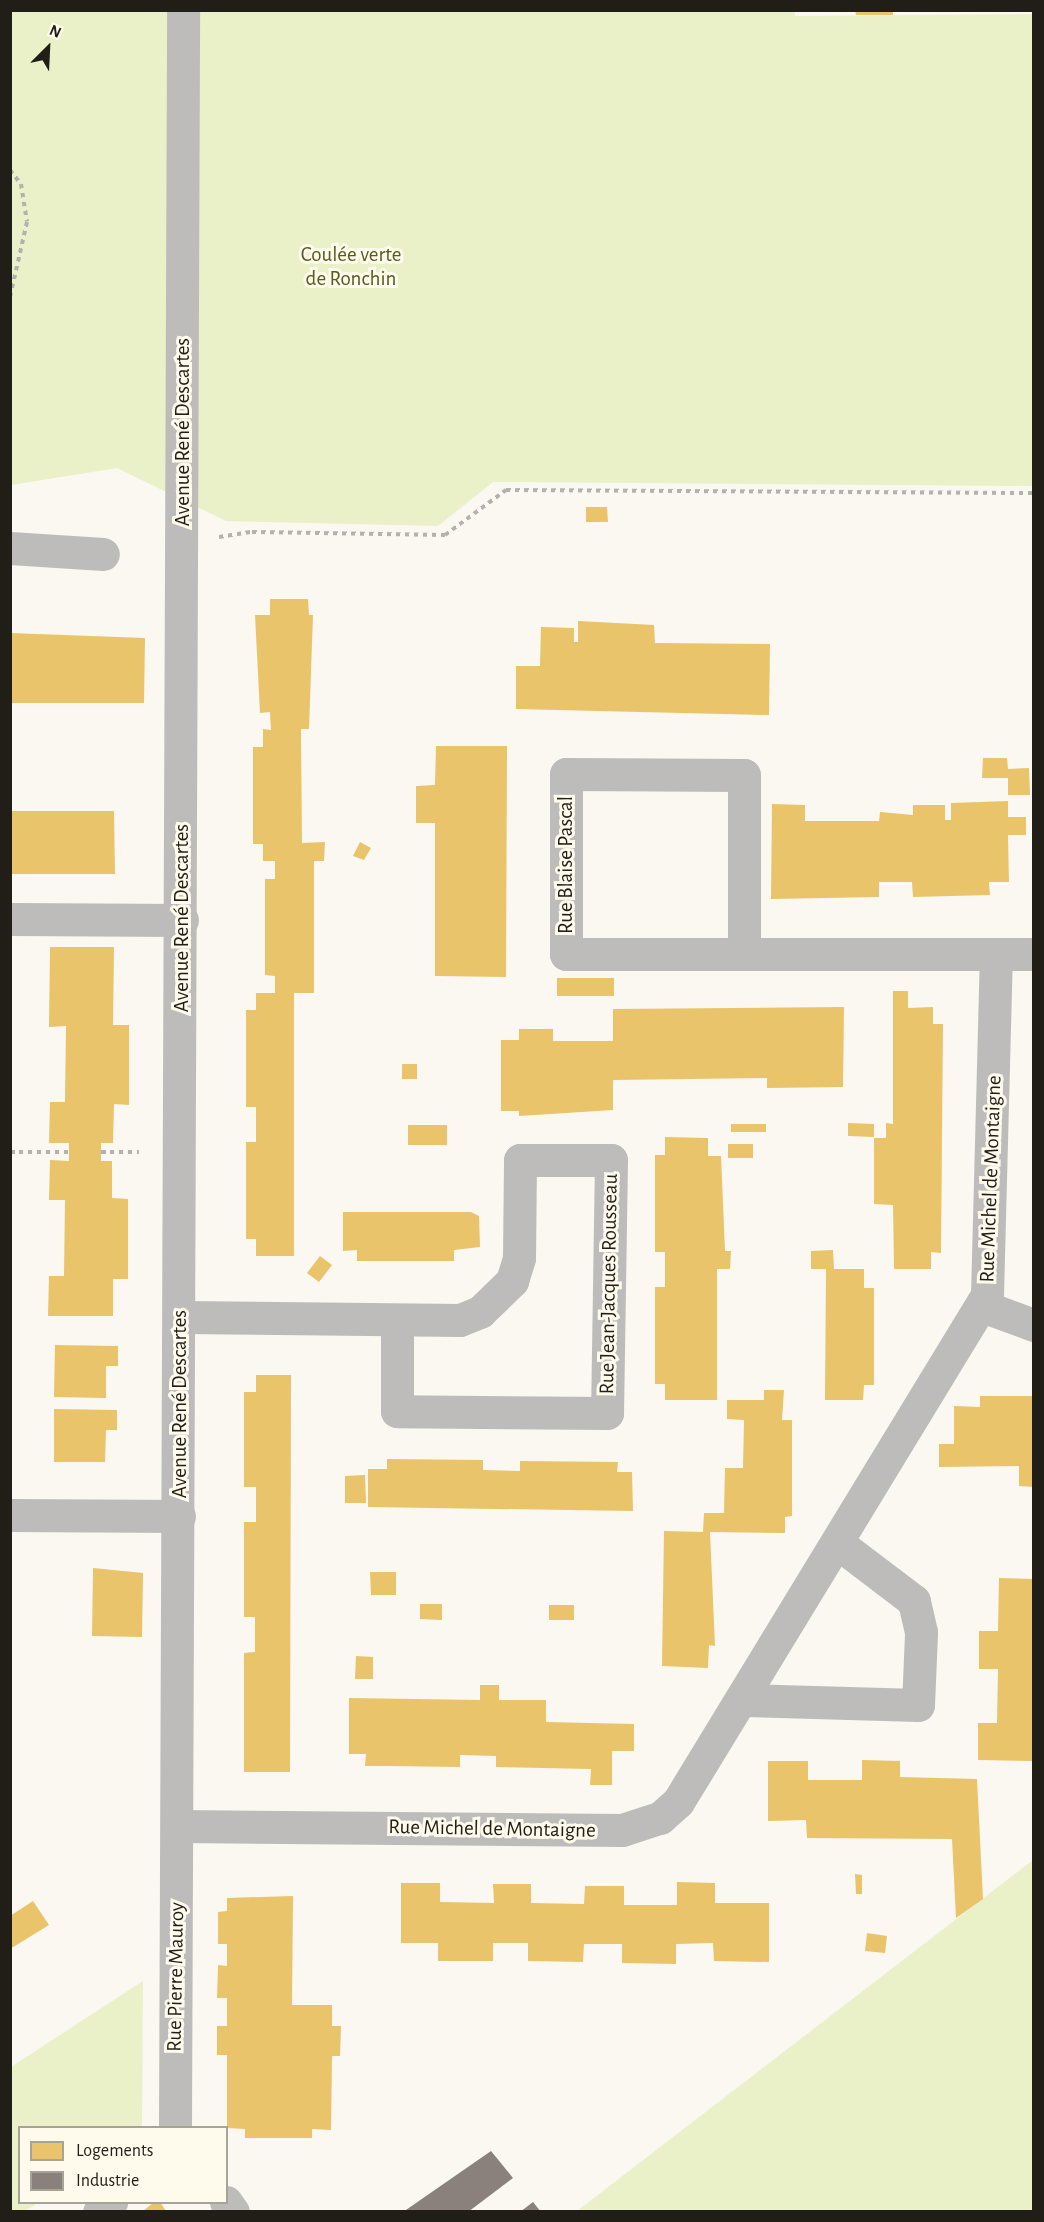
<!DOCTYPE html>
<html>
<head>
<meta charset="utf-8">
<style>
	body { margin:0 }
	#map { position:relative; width:1044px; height:2222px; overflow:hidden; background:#faf8f1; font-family:"Alegreya Sans",sans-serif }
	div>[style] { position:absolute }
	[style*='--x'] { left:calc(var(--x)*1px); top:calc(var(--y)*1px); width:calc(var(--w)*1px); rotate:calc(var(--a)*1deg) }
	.green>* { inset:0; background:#eaf0c7 }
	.homes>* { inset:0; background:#e9c46a }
	.industry>* { inset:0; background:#8a817c }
	.path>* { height:4px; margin-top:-2px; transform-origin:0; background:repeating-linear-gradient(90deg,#b4b2b0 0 4.5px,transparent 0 9px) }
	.street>* { height:33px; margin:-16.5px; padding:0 16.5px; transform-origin:16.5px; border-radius:16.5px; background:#bebcba }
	span { translate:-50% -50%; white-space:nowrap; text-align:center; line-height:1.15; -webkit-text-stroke:6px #fefbed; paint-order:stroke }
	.park-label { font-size:21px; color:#545c1e }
	.street-label { font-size:21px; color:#211e17 }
	.frame { position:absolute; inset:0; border:12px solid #211e17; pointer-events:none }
	.legend { position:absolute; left:18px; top:2126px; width:210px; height:78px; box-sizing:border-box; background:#fefbed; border:2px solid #a6a397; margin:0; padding:8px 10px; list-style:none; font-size:18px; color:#211e17 }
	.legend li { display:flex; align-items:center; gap:12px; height:30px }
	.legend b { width:30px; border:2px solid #a6a397 }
	.north { position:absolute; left:18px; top:18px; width:60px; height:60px; -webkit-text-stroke:4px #fefbed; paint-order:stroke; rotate:24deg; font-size:16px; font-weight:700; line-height:24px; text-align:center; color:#211e17 }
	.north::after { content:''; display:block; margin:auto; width:21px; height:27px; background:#211e17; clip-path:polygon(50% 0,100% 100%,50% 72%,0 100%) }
</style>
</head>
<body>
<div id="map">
	<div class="green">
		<div style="clip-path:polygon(794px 10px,795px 16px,1033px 14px,1033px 486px,493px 482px,438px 526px,226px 521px,117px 468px,11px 485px,11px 11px)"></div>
		<div style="clip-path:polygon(1033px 1860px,1033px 2211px,577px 2211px)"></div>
		<div style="clip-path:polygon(143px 1981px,142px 2127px,20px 2128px,20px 2202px,38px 2203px,25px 2211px,11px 2211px,11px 2067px)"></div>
	</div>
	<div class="homes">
		<div style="clip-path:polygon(855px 10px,893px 10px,893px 15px,856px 15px)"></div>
		<div style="clip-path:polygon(586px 507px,607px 507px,608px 522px,586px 522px)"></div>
		<div style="clip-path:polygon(270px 599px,308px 599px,309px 615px,313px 615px,309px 729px,301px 729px,302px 843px,325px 842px,324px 861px,314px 861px,314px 993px,294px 993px,294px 1256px,256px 1256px,256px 1239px,246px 1239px,246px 1142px,256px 1142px,256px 1107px,246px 1107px,246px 1010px,256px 1010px,256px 993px,275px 993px,275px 976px,265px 975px,265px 879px,275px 879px,275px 861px,263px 861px,263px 844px,253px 844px,253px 747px,263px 747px,263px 729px,271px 730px,270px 712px,260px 713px,255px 615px,270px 615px)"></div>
		<div style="clip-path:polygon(578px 621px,654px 625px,655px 643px,770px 644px,769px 715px,516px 709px,516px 666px,540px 666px,541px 627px,574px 628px,574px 642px,578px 642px)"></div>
		<div style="clip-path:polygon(10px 633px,145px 638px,144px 703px,10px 703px)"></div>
		<div style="clip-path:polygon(436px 746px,507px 746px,506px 977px,435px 976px,435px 823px,416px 823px,416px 786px,435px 785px)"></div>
		<div style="clip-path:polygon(983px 758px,1007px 758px,1008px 769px,1029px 768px,1030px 795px,1008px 795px,1008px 778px,982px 778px)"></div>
		<div style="clip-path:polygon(1008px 801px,1008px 817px,1026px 817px,1026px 835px,1008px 835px,1009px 882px,989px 882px,990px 895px,913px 897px,912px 882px,879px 882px,879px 897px,771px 899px,772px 804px,805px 805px,805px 821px,879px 821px,880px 812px,913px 815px,913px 805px,945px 805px,945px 820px,951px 820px,951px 803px)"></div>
		<div style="clip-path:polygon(10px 811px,114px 811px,115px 874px,10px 874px)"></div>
		<div style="clip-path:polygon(360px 842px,371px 848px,364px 860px,353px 856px)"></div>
		<div style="clip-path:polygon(50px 947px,114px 947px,113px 1025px,129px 1025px,129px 1105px,114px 1104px,113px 1143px,101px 1143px,101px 1161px,112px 1161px,112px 1198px,128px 1199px,128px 1279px,113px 1279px,113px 1316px,48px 1316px,49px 1276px,64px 1276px,65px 1200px,49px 1200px,50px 1160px,69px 1161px,69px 1143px,49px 1143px,50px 1102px,65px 1102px,66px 1026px,49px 1027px)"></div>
		<div style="clip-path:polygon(557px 978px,614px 978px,614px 996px,557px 996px)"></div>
		<div style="clip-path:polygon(893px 991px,908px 991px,908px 1008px,933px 1007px,933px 1024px,943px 1024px,941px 1253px,931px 1252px,931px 1269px,894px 1269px,893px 1205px,874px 1204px,874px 1138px,886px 1138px,886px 1123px,893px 1124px)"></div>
		<div style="clip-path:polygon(844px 1007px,843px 1087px,767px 1088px,767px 1078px,613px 1080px,613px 1110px,519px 1116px,519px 1111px,501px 1111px,501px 1040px,519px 1040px,519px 1029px,553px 1029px,553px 1041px,613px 1041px,613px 1009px)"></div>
		<div style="clip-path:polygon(402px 1064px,417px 1064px,417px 1079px,402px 1079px)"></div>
		<div style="clip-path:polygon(848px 1123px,874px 1124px,874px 1137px,848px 1136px)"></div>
		<div style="clip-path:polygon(731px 1124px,766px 1124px,766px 1132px,731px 1132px)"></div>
		<div style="clip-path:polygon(408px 1125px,447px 1125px,447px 1145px,408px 1145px)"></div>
		<div style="clip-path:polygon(665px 1137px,708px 1138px,708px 1156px,721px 1156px,725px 1251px,731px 1251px,730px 1269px,717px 1269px,717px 1400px,665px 1400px,665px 1384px,655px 1384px,655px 1287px,665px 1287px,665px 1252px,655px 1252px,655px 1155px,665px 1155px)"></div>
		<div style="clip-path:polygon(728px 1144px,753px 1144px,753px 1158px,728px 1158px)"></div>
		<div style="clip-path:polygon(343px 1212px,471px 1212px,479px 1216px,480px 1247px,454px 1250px,454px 1261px,357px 1261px,357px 1250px,343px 1251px)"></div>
		<div style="clip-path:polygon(833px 1250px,834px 1269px,864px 1269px,864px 1288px,874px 1288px,874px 1385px,864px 1385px,863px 1400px,825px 1400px,826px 1269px,811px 1269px,811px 1251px)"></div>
		<div style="clip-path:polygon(320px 1256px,332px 1265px,319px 1282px,307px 1273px)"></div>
		<div style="clip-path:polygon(55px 1345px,118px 1346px,118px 1366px,106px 1366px,106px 1398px,54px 1397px)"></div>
		<div style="clip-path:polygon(256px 1375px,291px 1375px,290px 1772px,244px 1772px,244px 1653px,255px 1652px,255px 1617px,244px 1617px,244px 1522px,256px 1522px,256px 1487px,244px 1487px,244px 1392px,256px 1392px)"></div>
		<div style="clip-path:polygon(764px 1390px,784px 1390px,782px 1420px,792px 1420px,792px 1516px,785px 1517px,785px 1533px,710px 1532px,715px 1646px,709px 1645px,708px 1668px,662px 1666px,664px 1531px,703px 1532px,704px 1513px,724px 1513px,725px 1468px,743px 1468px,744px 1420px,727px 1419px,727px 1400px,764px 1400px)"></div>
		<div style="clip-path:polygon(980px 1396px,1034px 1396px,1034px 1487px,1019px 1486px,1019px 1466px,939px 1467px,939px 1444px,954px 1444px,954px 1406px,980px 1407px)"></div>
		<div style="clip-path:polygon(54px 1409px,117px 1410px,117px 1430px,106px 1430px,105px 1462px,54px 1462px)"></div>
		<div style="clip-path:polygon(387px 1459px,483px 1460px,483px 1470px,520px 1471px,520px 1461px,618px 1462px,617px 1472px,632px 1472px,633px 1511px,368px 1507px,368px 1469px,387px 1469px)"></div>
		<div style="clip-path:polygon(365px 1475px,366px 1503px,345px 1503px,345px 1476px)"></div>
		<div style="clip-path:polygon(93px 1568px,143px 1573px,142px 1637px,92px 1636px)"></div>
		<div style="clip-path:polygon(370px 1572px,396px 1572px,396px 1595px,371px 1595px)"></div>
		<div style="clip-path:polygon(999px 1578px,1034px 1579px,1034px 1761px,978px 1760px,978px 1723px,997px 1723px,998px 1669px,979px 1669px,979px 1631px,998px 1631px)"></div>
		<div style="clip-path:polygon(420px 1604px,442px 1604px,442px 1620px,420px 1619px)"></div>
		<div style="clip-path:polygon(549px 1605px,574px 1605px,574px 1620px,549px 1620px)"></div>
		<div style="clip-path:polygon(356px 1656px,373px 1657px,373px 1679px,355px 1679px)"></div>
		<div style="clip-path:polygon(480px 1685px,499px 1685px,499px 1700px,546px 1700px,546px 1722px,634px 1724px,634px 1751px,612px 1751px,612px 1785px,590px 1785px,591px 1769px,496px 1767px,496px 1756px,460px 1755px,460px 1767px,390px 1766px,365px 1766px,366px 1754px,349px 1754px,349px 1698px,480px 1700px)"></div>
		<div style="clip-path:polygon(862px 1760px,900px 1761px,900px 1777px,977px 1779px,983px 1899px,956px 1918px,952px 1839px,807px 1838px,806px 1820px,768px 1821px,768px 1761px,808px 1761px,808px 1780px,862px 1780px)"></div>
		<div style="clip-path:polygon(855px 1874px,862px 1875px,862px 1894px,856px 1894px)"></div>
		<div style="clip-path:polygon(677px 1882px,715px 1883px,715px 1903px,769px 1903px,769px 1962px,714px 1961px,713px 1943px,676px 1944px,676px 1964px,622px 1963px,622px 1944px,584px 1944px,583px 1962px,528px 1961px,528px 1943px,493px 1943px,493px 1961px,438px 1961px,438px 1943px,401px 1943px,401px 1883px,440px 1883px,440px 1902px,494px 1903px,493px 1884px,531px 1884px,531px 1903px,584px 1904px,585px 1886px,624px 1886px,624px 1905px,677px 1905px)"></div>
		<div style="clip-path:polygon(293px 1896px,292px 2005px,332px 2005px,332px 2026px,341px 2026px,340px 2056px,332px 2056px,331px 2130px,312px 2129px,312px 2138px,245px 2138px,245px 2129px,227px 2128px,227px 2055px,217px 2055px,217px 2026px,227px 2026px,227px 1998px,217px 1998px,218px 1965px,227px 1966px,227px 1944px,218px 1944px,218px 1912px,227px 1911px,227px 1898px)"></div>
		<div style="clip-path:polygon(33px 1901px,49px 1925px,10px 1949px,10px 1916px)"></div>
		<div style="clip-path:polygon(867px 1933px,887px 1936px,885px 1953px,865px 1951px)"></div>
		<div style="clip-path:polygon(154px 2202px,160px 2202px,166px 2211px,143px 2211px)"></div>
	</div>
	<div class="industry">
		<div style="clip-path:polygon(491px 2151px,513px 2178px,468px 2212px,403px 2212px)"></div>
		<div style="clip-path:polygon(533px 2202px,541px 2212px,520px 2212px)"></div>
	</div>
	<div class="path">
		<div style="--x:10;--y:170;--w:18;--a:52"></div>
		<div style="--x:21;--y:184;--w:38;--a:81"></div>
		<div style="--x:27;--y:222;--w:77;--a:102.8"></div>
		<div style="--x:219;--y:537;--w:33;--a:-9"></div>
		<div style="--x:252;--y:532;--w:193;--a:0.9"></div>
		<div style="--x:445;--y:535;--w:76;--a:-36.4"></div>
		<div style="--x:506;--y:490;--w:528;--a:0.33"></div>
		<div style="--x:10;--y:1152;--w:59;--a:0"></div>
		<div style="--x:101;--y:1152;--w:38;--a:0"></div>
	</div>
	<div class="street">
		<div style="--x:10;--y:548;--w:93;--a:3.7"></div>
		<div style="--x:10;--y:919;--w:172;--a:0.3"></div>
		<div style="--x:744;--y:954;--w:179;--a:-90"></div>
		<div style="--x:744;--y:775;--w:178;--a:-179.7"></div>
		<div style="--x:566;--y:774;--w:180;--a:90"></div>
		<div style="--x:566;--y:954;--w:468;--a:0"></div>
		<div style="--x:982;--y:1306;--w:55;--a:20.1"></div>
		<div style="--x:181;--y:1317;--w:279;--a:0.6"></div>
		<div style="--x:460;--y:1320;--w:22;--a:-22"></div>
		<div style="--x:480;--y:1312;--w:45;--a:-44.1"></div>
		<div style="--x:512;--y:1281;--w:24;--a:-73"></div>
		<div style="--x:519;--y:1258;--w:98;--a:-89.4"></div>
		<div style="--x:520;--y:1160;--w:91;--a:0"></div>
		<div style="--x:611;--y:1160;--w:253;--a:90.9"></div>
		<div style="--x:607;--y:1413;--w:210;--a:-179.5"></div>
		<div style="--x:397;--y:1411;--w:91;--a:-90"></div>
		<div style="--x:10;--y:1515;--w:169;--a:0.3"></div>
		<div style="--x:743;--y:1700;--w:175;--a:1.6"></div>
		<div style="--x:918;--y:1705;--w:73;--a:-87.6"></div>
		<div style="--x:921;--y:1632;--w:32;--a:-103"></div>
		<div style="--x:914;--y:1601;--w:94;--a:-142.8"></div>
		<div style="--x:177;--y:1826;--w:445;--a:0.5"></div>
		<div style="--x:622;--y:1830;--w:40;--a:-18"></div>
		<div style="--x:660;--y:1818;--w:24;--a:-42"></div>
		<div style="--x:678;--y:1802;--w:594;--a:-58.64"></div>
		<div style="--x:987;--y:1295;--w:341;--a:-88.5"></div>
		<div style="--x:175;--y:2128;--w:2118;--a:-89.78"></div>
		<div style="--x:226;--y:2202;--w:12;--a:55"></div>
		<div style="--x:99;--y:2212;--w:16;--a:-40"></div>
	</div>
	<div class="park-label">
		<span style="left:351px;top:267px">Coulée verte<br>de Ronchin</span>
	</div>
	<div class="street-label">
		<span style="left:183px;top:432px;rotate:-90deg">Avenue René Descartes</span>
		<span style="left:566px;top:865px;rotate:-90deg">Rue Blaise Pascal</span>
		<span style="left:182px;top:918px;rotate:-90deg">Avenue René Descartes</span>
		<span style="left:991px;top:1179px;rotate:-88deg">Rue Michel de Montaigne</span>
		<span style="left:609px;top:1284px;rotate:-89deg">Rue Jean-Jacques Rousseau</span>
		<span style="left:180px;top:1404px;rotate:-90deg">Avenue René Descartes</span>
		<span style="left:492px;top:1829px;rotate:1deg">Rue Michel de Montaigne</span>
		<span style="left:176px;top:1977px;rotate:-89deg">Rue Pierre Mauroy</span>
	</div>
	<div class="frame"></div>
	<ul class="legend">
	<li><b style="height:16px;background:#e9c46a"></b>Logements</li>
	<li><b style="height:16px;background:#8a817c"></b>Industrie</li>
	</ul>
	<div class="north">N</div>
</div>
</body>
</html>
